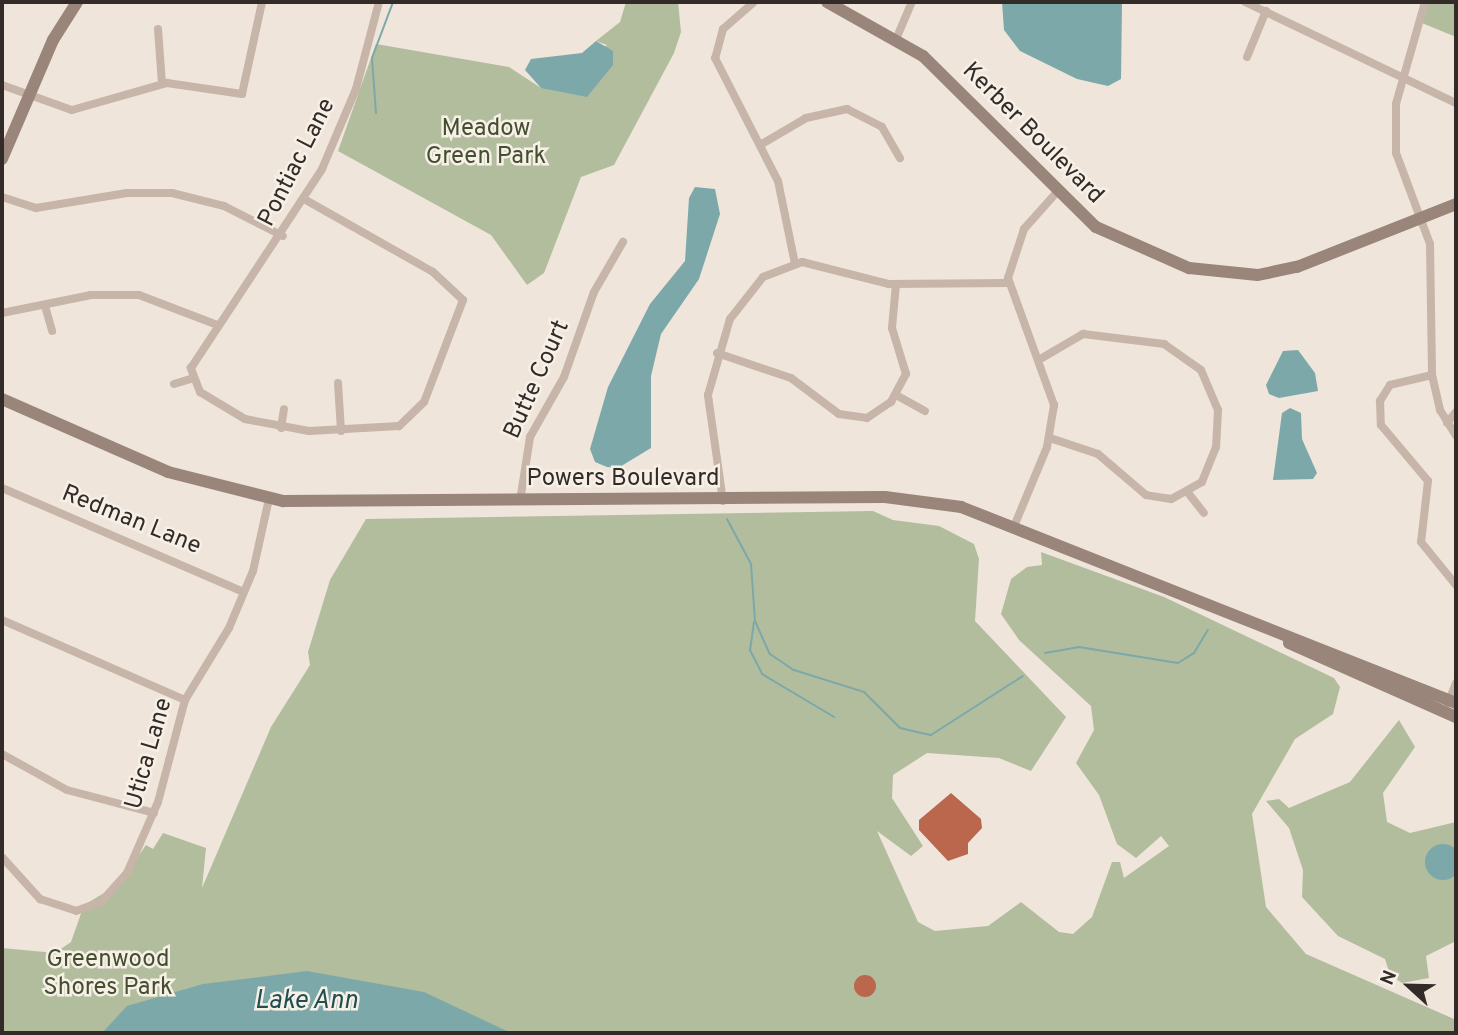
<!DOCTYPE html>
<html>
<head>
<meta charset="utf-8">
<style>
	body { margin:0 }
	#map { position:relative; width:1458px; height:1035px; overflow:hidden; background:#efe5db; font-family:Overpass,sans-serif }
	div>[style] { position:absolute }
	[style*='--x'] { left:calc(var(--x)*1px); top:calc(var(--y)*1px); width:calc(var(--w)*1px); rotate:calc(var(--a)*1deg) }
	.green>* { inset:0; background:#b2bd9d }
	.water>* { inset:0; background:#7da8a9 }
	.round { border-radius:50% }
	.stream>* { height:2px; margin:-1px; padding:0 1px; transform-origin:1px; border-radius:1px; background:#7da8a9 }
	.building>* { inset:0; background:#ba674e }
	.street>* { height:8px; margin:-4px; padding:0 4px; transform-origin:4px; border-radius:4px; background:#c6b5a8 }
	.secondary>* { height:12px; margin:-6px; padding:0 6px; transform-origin:6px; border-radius:6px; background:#99857a }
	span { translate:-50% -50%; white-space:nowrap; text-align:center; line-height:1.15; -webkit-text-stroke:5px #f7f0e7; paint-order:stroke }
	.park-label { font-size:24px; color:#434f2e }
	.street-label { font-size:24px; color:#332b28 }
	.water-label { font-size:26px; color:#214e51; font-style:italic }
	.frame { position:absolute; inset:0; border:4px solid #332b28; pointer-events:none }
	.north { position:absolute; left:1374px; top:951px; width:70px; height:70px; -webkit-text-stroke:5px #f7f0e7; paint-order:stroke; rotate:292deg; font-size:19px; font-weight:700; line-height:28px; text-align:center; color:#332b28 }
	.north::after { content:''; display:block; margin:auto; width:24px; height:32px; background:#332b28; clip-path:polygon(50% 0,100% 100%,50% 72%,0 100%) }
</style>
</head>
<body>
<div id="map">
	<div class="green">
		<div style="clip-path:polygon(626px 2px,678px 2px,681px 32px,674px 53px,614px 165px,581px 177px,544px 273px,527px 285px,491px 235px,338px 151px,376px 44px,509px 67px,541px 88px,607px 45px,596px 41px,620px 22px)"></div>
		<div style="clip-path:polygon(1425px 2px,1456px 2px,1456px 37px,1417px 21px)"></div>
		<div style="clip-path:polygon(873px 511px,893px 520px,939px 526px,974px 544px,979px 559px,975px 621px,1066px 717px,1031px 771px,999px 758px,927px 753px,893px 775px,892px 798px,923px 846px,911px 856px,877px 831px,918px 922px,935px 931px,988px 926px,1021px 902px,1059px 932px,1073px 934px,1092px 917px,1112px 862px,1120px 862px,1124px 878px,1169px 846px,1161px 836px,1136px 858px,1117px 844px,1099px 795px,1076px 763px,1094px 730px,1091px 706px,1019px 640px,1001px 614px,1011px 579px,1027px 567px,1042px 565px,1041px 552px,1164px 597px,1334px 678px,1340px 687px,1333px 714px,1295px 739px,1252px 814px,1266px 907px,1306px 954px,1454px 1019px,1456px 1011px,1456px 1033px,2px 1033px,2px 948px,55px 953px,71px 942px,84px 905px,119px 884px,146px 845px,153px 849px,163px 833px,206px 848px,202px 888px,271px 727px,310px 665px,308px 652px,330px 580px,366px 519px)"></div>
		<div style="clip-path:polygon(1399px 720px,1415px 747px,1383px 793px,1387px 822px,1410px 833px,1456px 822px,1456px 941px,1426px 956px,1429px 978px,1402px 983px,1390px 975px,1385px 959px,1338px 936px,1302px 897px,1303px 870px,1289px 828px,1266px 801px,1279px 799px,1289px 808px,1350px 782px)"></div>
	</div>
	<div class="water">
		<div style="clip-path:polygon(1002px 2px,1122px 2px,1121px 79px,1108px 86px,1077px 79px,1020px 51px,1004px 30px)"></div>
		<div style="clip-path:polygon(596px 41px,613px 51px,613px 65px,587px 97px,541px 88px,525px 70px,531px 59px,582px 53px)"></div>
		<div style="clip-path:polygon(695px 187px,715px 189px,720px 214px,699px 279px,661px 334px,651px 376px,651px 448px,618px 468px,607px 467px,595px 462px,590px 449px,608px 387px,650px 304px,685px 261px,689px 198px)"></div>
		<div style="clip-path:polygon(1298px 350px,1315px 373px,1318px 391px,1279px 398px,1269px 394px,1266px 385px,1283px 351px)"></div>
		<div style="clip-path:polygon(1290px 408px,1301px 413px,1302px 439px,1317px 473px,1313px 479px,1273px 480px,1282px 413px)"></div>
		<div class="round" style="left:1425px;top:844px;width:36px;height:36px"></div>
		<div style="clip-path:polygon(307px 971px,424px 992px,511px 1033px,102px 1033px,127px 1006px,203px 984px)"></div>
	</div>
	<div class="stream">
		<div style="--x:376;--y:113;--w:55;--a:-94.2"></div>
		<div style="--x:372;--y:58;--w:60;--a:-69.4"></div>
		<div style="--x:727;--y:519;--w:51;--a:61.9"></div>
		<div style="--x:751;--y:564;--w:57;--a:86"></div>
		<div style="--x:755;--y:621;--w:36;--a:66"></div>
		<div style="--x:770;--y:654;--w:29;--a:34"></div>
		<div style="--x:794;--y:670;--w:73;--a:17.4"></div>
		<div style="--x:864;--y:692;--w:51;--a:45"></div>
		<div style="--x:900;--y:728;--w:32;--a:13"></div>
		<div style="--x:931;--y:735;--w:109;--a:-32.7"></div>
		<div style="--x:754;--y:622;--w:28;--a:98"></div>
		<div style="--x:750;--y:650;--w:27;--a:63"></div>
		<div style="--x:762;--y:674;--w:84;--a:30.8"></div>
		<div style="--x:1045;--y:653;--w:35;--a:-10"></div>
		<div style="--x:1079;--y:647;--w:100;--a:9.2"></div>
		<div style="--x:1178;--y:663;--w:19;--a:-32"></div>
		<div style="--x:1194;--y:653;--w:27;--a:-59"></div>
	</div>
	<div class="building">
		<div style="clip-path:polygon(951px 793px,981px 819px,982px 828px,968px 843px,968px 854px,948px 861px,919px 830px,919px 820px)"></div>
		<div class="round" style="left:854px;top:975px;width:22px;height:22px"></div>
	</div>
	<div class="street">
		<div style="--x:754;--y:2;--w:41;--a:138.9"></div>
		<div style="--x:723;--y:29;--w:30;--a:105"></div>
		<div style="--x:715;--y:58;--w:138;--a:62.9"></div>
		<div style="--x:778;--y:181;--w:85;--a:78.4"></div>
		<div style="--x:1245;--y:2;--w:234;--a:25.6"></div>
		<div style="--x:1425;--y:2;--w:106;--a:105.9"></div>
		<div style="--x:1396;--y:104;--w:49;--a:90"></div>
		<div style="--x:1396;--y:153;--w:97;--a:69.5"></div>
		<div style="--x:1430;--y:244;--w:131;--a:89.1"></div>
		<div style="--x:1432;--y:375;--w:36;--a:77"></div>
		<div style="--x:1440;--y:410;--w:31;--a:58"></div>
		<div style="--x:158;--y:29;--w:55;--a:85.8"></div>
		<div style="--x:897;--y:37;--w:38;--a:-67"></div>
		<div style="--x:1247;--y:57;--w:50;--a:-67.6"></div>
		<div style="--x:2;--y:85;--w:74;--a:19.7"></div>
		<div style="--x:72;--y:110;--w:99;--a:-15.9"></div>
		<div style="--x:167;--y:83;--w:76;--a:8.3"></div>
		<div style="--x:242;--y:94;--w:94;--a:-77.7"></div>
		<div style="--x:760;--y:145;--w:53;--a:-30.4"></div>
		<div style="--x:806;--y:118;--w:42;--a:-12.4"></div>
		<div style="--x:847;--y:109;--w:39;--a:27"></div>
		<div style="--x:882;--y:127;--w:36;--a:60"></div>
		<div style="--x:2;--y:197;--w:36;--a:18"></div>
		<div style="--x:36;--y:208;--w:92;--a:-9.4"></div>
		<div style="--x:127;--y:193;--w:45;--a:0"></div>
		<div style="--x:172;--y:193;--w:54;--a:14"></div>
		<div style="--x:224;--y:206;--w:66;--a:27"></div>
		<div style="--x:304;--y:199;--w:148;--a:29.5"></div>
		<div style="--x:433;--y:272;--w:41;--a:43"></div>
		<div style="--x:463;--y:300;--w:109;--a:110.9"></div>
		<div style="--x:424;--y:402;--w:35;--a:136"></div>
		<div style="--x:399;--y:426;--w:90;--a:176.8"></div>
		<div style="--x:309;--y:431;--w:65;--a:-169.4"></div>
		<div style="--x:245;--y:419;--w:52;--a:-149"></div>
		<div style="--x:200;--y:392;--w:26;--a:-111"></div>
		<div style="--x:191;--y:368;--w:238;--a:-56.6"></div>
		<div style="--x:322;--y:169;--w:87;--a:-67"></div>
		<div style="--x:356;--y:89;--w:90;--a:-75.2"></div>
		<div style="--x:45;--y:306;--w:26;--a:74"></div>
		<div style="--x:2;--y:313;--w:91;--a:-11.4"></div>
		<div style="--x:91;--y:295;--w:48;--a:0"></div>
		<div style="--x:139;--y:295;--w:84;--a:21"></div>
		<div style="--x:717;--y:353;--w:78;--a:18.7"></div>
		<div style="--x:791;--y:378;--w:60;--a:36.9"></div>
		<div style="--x:839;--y:414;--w:28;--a:8"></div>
		<div style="--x:867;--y:418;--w:29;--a:-34"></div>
		<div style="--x:891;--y:402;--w:32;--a:-62"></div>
		<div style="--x:906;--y:374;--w:48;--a:-106.9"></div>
		<div style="--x:892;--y:328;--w:44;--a:-84.8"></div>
		<div style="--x:1042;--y:358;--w:48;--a:-30.3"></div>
		<div style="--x:1083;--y:334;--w:82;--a:7"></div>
		<div style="--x:1164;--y:344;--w:45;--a:35.1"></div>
		<div style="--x:1201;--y:370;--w:43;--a:67"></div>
		<div style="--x:1218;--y:410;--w:37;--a:93"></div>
		<div style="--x:1216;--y:447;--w:38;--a:112"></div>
		<div style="--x:1202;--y:482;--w:35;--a:151"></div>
		<div style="--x:1171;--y:499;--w:25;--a:-171"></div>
		<div style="--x:1146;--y:495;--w:63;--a:-139.5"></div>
		<div style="--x:1098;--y:454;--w:51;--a:-161.6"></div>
		<div style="--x:1432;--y:375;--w:43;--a:166.6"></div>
		<div style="--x:1390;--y:385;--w:19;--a:122"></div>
		<div style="--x:1380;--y:401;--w:24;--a:88"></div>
		<div style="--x:1381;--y:425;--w:73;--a:50"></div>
		<div style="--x:1428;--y:481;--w:61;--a:96.5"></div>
		<div style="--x:1421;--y:542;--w:55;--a:50.9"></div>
		<div style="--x:338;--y:383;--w:48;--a:86.4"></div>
		<div style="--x:174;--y:384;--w:21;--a:-17"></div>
		<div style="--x:896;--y:395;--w:33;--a:29"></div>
		<div style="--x:1447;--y:423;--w:14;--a:-51"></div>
		<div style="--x:281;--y:428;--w:19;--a:-81"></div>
		<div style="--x:2;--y:488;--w:263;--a:23.3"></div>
		<div style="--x:1189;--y:494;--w:24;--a:52"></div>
		<div style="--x:520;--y:501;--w:65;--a:-81.1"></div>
		<div style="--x:530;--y:437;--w:69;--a:-60.5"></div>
		<div style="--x:564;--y:377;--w:90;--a:-70.6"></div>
		<div style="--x:594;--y:292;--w:58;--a:-59.9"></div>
		<div style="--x:723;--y:501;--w:107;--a:-98.1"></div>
		<div style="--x:708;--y:395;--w:79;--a:-73.9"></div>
		<div style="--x:730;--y:319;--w:53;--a:-51.8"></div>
		<div style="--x:763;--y:277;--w:42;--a:-21"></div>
		<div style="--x:802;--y:262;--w:90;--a:14.2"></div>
		<div style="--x:889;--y:284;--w:120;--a:-0.5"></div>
		<div style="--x:1015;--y:524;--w:83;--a:-67.4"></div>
		<div style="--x:1047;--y:447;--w:43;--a:-80.5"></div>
		<div style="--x:1054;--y:405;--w:135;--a:-109.9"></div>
		<div style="--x:1008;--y:278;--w:52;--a:-71.9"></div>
		<div style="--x:1024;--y:229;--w:50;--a:-48.3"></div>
		<div style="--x:2;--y:620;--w:200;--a:23.6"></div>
		<div style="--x:1448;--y:703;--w:22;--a:-68"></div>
		<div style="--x:2;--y:754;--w:74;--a:29"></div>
		<div style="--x:67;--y:790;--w:90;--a:14.8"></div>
		<div style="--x:2;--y:857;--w:57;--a:47.9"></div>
		<div style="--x:40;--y:899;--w:38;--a:18"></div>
		<div style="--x:76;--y:911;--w:27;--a:-20"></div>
		<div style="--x:101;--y:902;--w:39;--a:-48"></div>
		<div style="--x:127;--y:873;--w:77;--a:-66.4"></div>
		<div style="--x:158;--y:802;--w:106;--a:-75.2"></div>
		<div style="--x:185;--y:700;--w:84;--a:-58.6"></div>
		<div style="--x:229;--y:628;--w:62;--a:-67.2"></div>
		<div style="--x:253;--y:571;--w:74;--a:-77.5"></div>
	</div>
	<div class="secondary">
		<div style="--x:827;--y:2;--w:110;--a:29.4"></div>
		<div style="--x:923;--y:56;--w:243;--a:44.7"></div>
		<div style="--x:1096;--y:227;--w:102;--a:23.8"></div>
		<div style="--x:1189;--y:268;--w:69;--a:5.8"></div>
		<div style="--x:1258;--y:275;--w:40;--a:-12"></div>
		<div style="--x:1297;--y:267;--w:171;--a:-21.6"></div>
		<div style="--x:2;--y:159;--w:129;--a:-66.8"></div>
		<div style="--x:53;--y:40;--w:45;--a:-57.7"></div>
		<div style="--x:2;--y:399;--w:181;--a:23.7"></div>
		<div style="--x:168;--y:472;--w:119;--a:14.2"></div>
		<div style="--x:283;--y:501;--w:602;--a:-0.38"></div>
		<div style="--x:885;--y:497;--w:77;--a:7.5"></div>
		<div style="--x:961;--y:507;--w:532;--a:21.6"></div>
		<div style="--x:1289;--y:643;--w:183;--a:23.9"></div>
	</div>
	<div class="park-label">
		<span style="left:486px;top:144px">Meadow<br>Green Park</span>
		<span style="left:108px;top:975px">Greenwood<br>Shores Park</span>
	</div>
	<div class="street-label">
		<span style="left:1032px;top:134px;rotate:45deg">Kerber Boulevard</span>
		<span style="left:298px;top:163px;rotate:-63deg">Pontiac Lane</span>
		<span style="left:538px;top:380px;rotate:-66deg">Butte Court</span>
		<span style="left:623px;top:480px">Powers Boulevard</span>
		<span style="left:131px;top:521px;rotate:22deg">Redman Lane</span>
		<span style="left:150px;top:754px;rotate:-74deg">Utica Lane</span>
	</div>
	<div class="water-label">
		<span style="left:306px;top:1002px">Lake Ann</span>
	</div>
	<div class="frame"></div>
	<div class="north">N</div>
</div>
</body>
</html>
